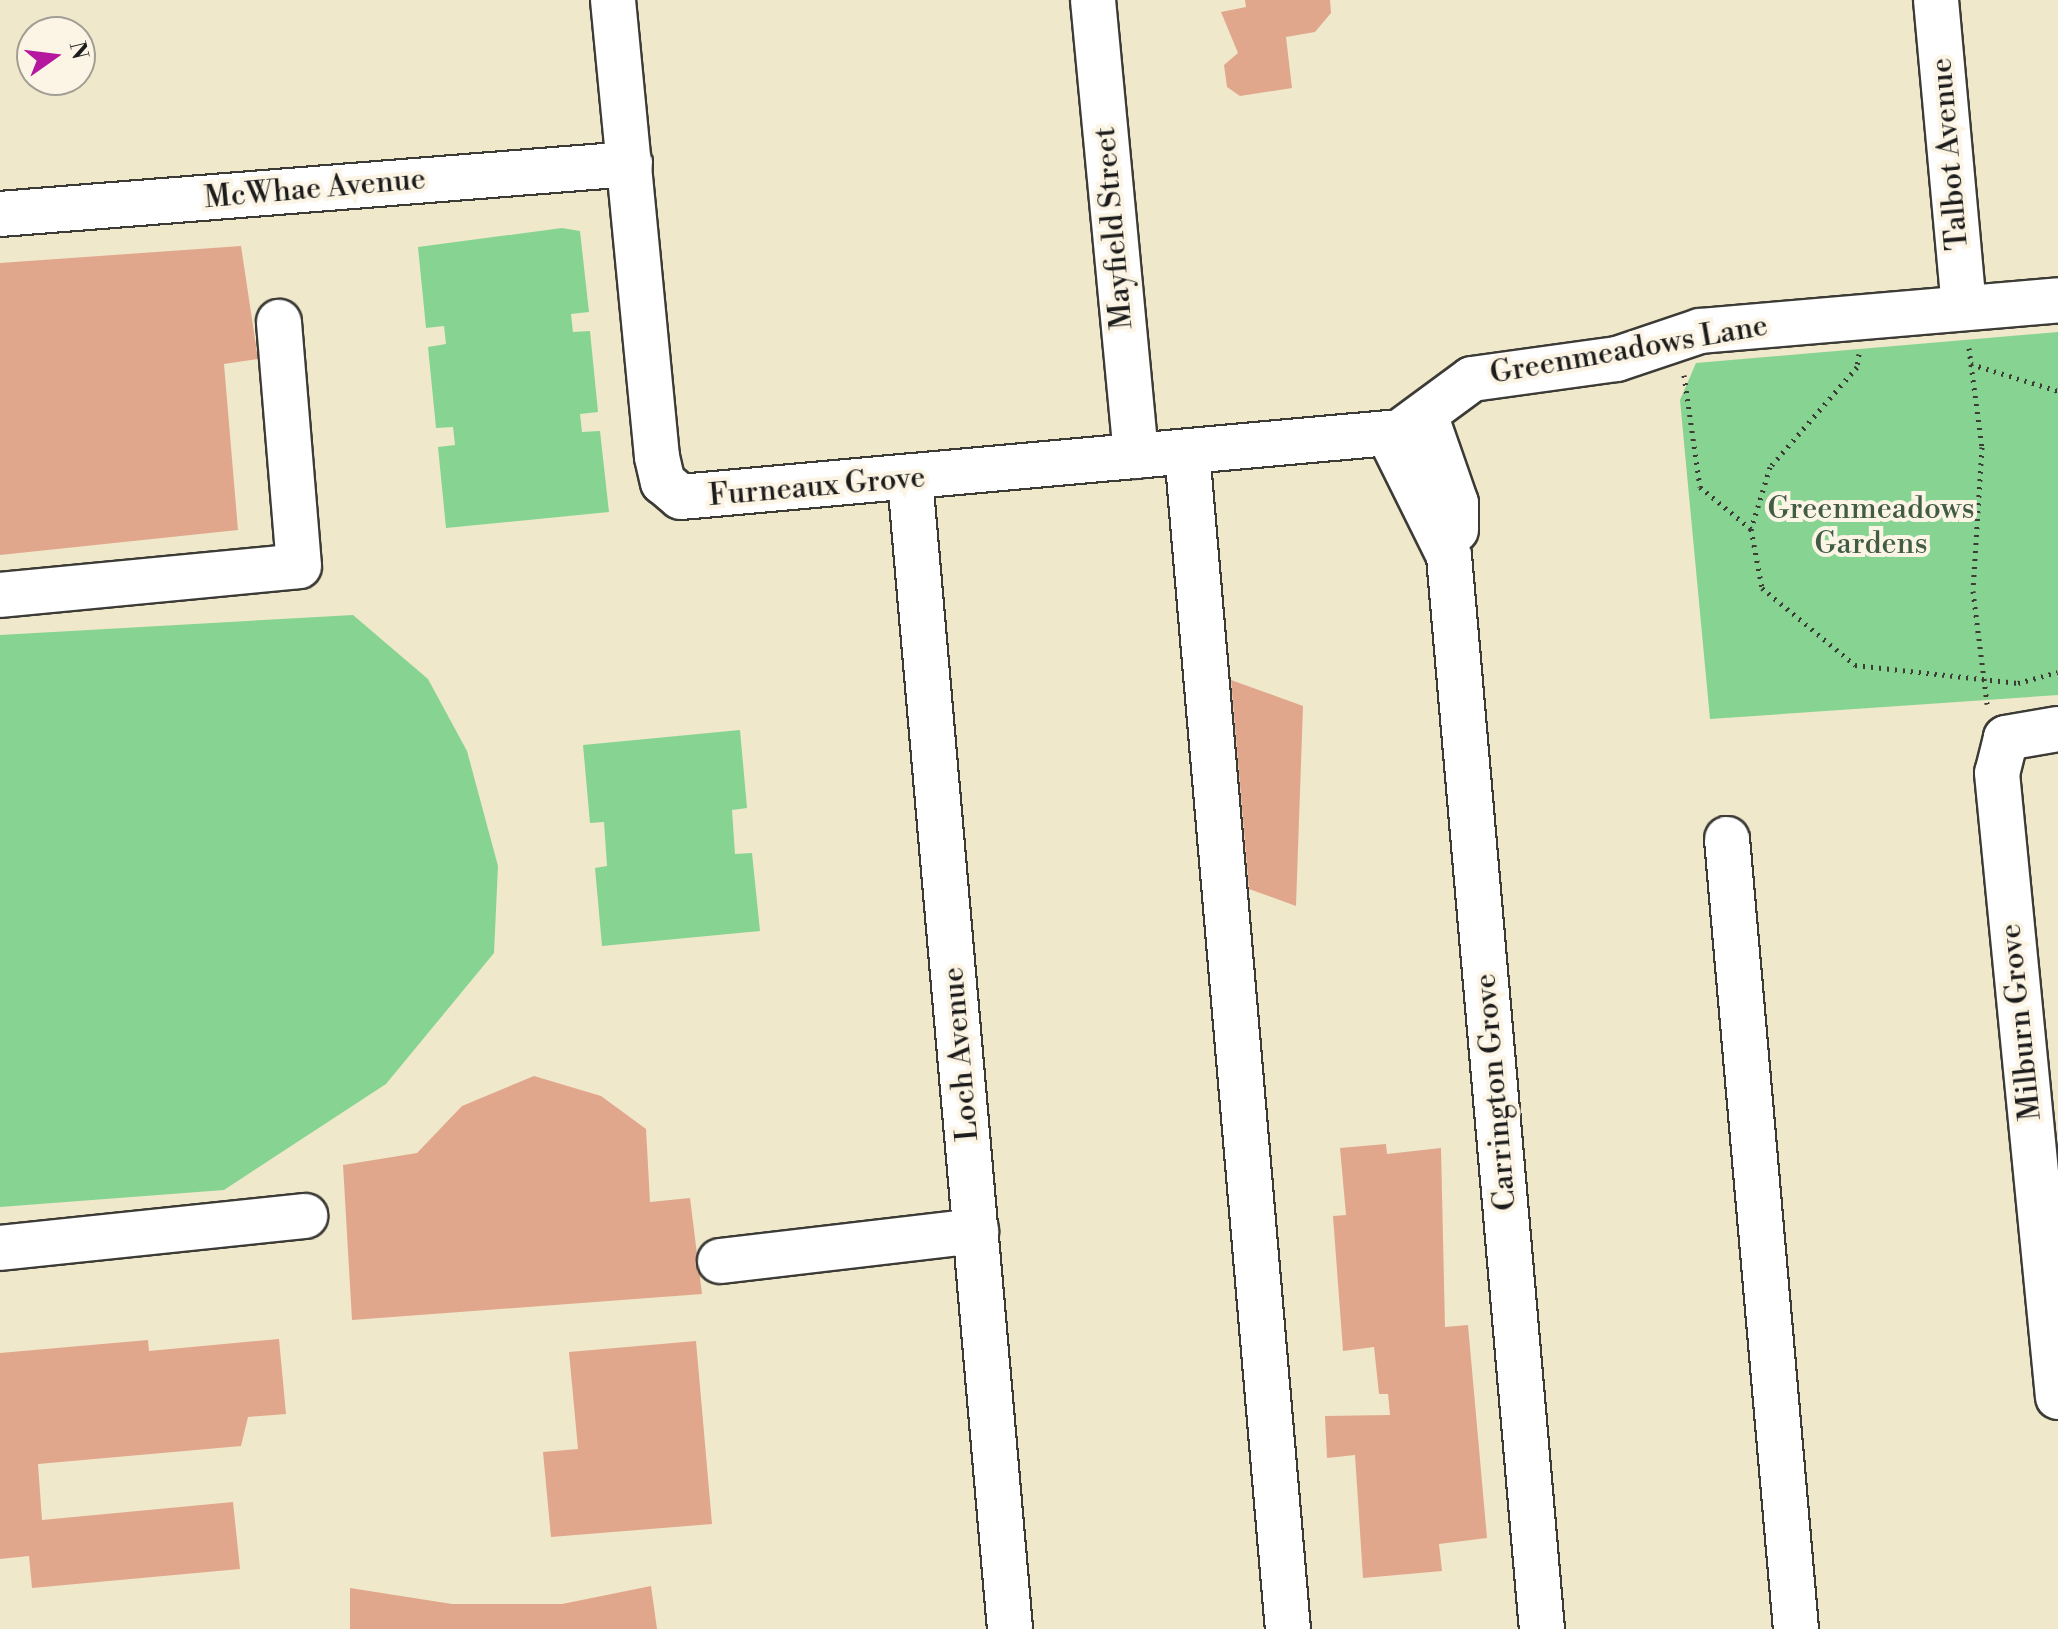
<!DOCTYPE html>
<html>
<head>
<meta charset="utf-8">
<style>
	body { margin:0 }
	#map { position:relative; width:2058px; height:1629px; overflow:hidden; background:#f0e8cb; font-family:"Libre Bodoni",serif }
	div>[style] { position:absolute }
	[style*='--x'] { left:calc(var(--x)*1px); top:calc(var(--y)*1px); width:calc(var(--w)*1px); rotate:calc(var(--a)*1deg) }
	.green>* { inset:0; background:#87d492 }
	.building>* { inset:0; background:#e1a78d }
	.path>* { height:5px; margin-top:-2.5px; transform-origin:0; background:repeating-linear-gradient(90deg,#3c3b36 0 2px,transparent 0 8px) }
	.roads { filter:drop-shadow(2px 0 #3c3b36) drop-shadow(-2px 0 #3c3b36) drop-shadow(0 2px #3c3b36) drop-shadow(0 -2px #3c3b36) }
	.minor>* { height:44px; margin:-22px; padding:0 22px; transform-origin:22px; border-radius:22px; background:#fff }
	span { translate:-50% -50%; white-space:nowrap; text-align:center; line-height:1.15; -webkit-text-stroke:8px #fcf5e5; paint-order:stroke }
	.street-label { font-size:30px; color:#1c1c1c }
	.park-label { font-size:30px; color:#415c45 }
	.north { position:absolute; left:16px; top:16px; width:80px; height:80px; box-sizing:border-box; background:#fcf5e5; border:2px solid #a29e95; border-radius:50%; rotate:76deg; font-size:22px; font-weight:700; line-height:32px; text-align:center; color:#1c1c1c }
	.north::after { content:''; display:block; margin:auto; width:28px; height:36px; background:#b5179e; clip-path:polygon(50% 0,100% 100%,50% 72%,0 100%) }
</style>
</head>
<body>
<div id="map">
	<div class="green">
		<div style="clip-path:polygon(562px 228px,580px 231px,589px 312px,571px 314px,573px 332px,590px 331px,598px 412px,580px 414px,582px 432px,600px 431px,609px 512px,446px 528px,438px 447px,455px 445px,453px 427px,436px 428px,428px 347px,446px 344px,444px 326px,426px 328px,418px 247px)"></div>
		<div style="clip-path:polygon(2058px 332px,2058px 695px,1710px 719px,1680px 400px,1696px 363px)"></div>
		<div style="clip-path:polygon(353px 615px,428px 679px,467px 751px,498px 866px,494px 953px,386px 1084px,224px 1190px,0 1207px,0 635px)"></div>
		<div style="clip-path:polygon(740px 730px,747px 808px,732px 810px,735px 854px,752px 853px,760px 931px,602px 946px,595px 868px,607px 866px,604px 822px,590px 823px,583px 745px)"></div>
	</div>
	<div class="building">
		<div style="clip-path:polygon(1245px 0,1330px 0,1331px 13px,1315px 32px,1286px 37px,1292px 88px,1240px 96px,1227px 87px,1224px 65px,1238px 53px,1221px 12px,1246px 7px)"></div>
		<div style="clip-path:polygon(241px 246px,258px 359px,224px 364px,238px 530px,0 555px,0 263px)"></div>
		<div style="clip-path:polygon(1231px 680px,1303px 706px,1296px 906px,1249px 889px)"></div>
		<div style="clip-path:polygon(534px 1076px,601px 1096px,646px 1129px,650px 1202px,690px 1198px,702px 1294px,352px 1320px,343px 1165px,417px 1153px,462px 1106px)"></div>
		<div style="clip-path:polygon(1386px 1144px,1387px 1154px,1441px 1148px,1445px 1327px,1468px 1325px,1487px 1538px,1439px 1544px,1442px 1571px,1363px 1578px,1355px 1455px,1327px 1458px,1325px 1416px,1390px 1415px,1388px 1394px,1379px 1394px,1374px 1347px,1343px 1351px,1333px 1216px,1346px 1215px,1340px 1148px)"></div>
		<div style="clip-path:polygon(279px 1339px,286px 1414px,248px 1417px,241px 1446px,38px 1464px,42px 1520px,233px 1502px,240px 1569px,32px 1588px,29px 1556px,0 1559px,0 1353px,148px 1340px,149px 1351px)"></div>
		<div style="clip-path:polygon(696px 1341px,712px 1524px,551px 1537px,543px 1452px,578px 1449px,569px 1352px)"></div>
		<div style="clip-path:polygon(651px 1586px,657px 1629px,350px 1629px,350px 1588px,452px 1604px,562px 1604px)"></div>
	</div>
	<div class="path">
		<div style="--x:1969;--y:348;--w:16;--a:83"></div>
		<div style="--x:1971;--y:364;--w:91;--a:17.2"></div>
		<div style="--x:1859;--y:354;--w:13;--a:99"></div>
		<div style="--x:1857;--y:367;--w:133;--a:131"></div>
		<div style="--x:1770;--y:467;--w:65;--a:107"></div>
		<div style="--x:1751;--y:529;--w:60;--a:79.4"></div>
		<div style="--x:1762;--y:588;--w:121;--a:39.6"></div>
		<div style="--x:1855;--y:665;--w:164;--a:6.3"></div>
		<div style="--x:2018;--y:683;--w:41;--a:-15.4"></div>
		<div style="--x:1971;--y:364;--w:84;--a:82.5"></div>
		<div style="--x:1982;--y:447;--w:144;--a:93.6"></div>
		<div style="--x:1973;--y:591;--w:114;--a:82.9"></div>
		<div style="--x:1684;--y:375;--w:113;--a:81.9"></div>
		<div style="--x:1700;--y:487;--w:66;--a:39.5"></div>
	</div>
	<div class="roads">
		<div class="minor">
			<div style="--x:613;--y:0;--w:459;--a:84.5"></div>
			<div style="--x:657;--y:457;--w:26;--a:77"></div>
			<div style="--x:663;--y:482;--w:23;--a:40"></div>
			<div style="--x:681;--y:497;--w:722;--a:-5.17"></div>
			<div style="--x:1400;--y:432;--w:89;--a:-36.4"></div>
			<div style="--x:1472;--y:379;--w:146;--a:-7.9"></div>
			<div style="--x:1617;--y:359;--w:88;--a:-18.6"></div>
			<div style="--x:1700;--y:331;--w:359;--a:-4.9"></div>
			<div style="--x:1093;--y:0;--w:458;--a:84.6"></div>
			<div style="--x:1936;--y:0;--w:308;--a:84.8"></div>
			<div style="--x:0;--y:214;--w:632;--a:-4.54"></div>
			<div style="--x:1426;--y:417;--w:91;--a:70.8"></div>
			<div style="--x:1456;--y:503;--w:27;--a:90"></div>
			<div style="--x:1388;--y:433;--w:137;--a:63.6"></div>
			<div style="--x:1449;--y:556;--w:1077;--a:85.05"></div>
			<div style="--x:1187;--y:452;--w:1181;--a:85.1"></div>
			<div style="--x:910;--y:479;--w:1154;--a:85.03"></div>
			<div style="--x:0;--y:595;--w:300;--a:-5.5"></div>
			<div style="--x:299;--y:566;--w:245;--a:-94.7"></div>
			<div style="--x:2058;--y:729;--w:53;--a:170.2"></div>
			<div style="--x:2006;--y:738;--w:36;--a:104"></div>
			<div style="--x:1997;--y:773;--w:627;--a:84.42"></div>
			<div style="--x:1727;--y:839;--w:793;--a:85.01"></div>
			<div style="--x:0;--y:1248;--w:307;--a:-6"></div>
			<div style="--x:720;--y:1261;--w:258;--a:-6.7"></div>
		</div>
	</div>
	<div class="street-label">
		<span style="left:1950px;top:154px;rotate:-95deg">Talbot Avenue</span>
		<span style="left:315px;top:189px;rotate:-5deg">McWhae Avenue</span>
		<span style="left:1114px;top:228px;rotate:-95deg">Mayfield Street</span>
		<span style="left:1629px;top:350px;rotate:-10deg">Greenmeadows Lane</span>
		<span style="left:817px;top:487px;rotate:-5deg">Furneaux Grove</span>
		<span style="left:2021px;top:1022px;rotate:-96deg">Milburn Grove</span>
		<span style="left:961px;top:1054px;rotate:-95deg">Loch Avenue</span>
		<span style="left:1496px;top:1092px;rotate:-95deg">Carrington Grove</span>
	</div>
	<div class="park-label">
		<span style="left:1871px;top:526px">Greenmeadows<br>Gardens</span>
	</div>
	<div class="north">N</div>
</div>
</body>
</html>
